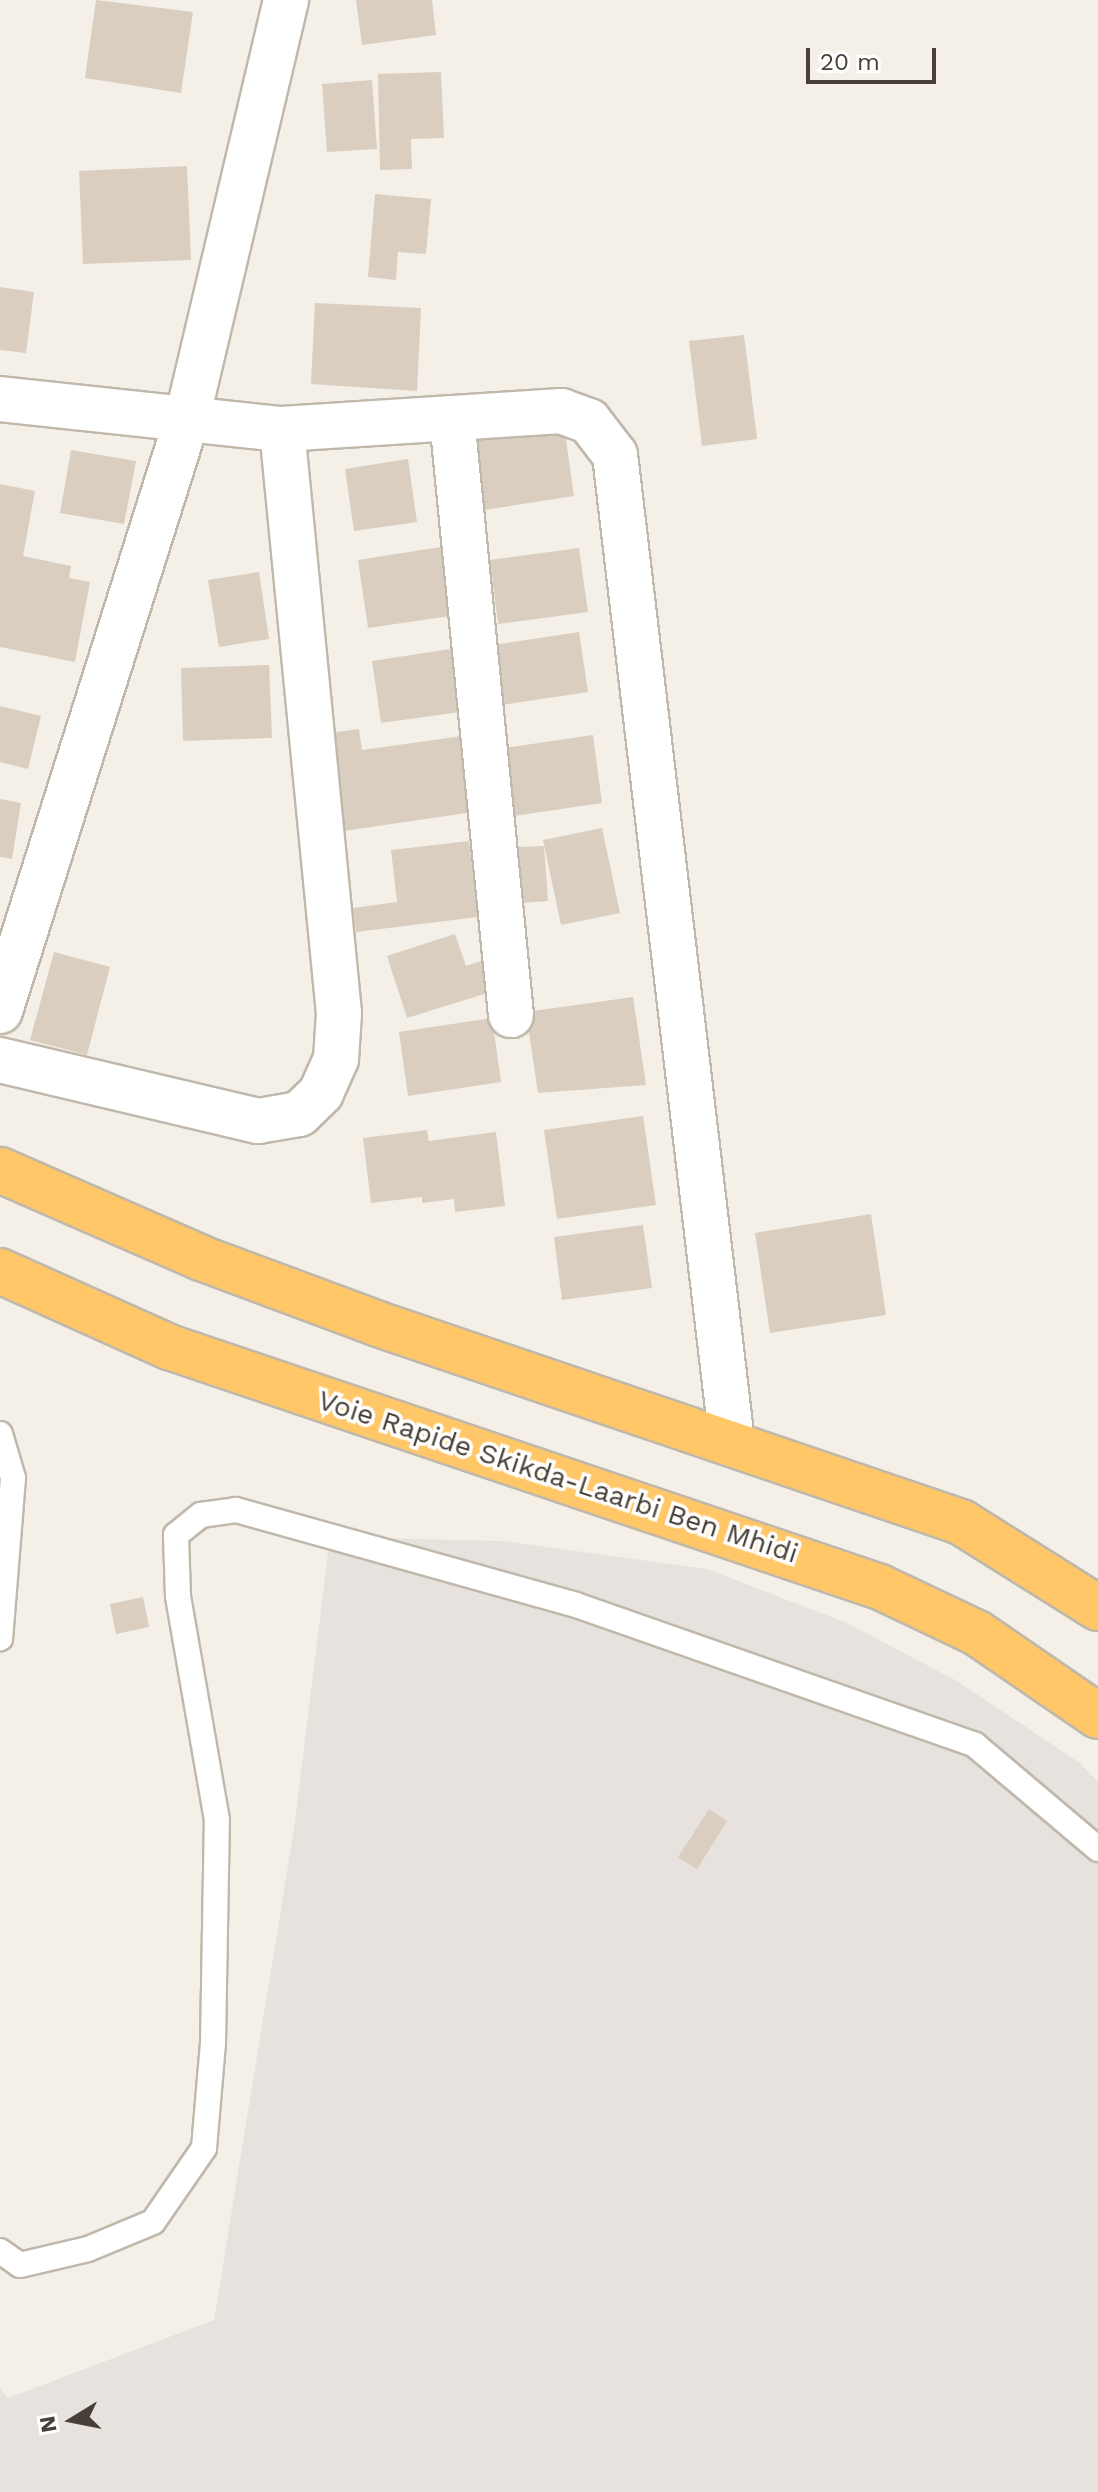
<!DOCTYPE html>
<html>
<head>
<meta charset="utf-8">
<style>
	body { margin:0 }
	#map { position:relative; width:1098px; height:2492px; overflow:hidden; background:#f4f0e8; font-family:"Work Sans",sans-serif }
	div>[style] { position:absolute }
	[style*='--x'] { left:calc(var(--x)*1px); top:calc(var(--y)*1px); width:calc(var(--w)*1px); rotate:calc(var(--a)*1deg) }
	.industrial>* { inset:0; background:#e7e2dd }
	.building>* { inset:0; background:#d9cec0 }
	.roads { filter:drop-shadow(2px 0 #c0b8aa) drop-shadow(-2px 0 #c0b8aa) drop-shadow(0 2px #c0b8aa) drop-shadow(0 -2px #c0b8aa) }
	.lane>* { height:24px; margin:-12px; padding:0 12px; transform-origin:12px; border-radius:12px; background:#fff }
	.street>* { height:44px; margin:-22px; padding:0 22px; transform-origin:22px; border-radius:22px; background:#fff }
	.highway>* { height:44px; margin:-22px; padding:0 22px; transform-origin:22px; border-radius:22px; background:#ffc768 }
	span { translate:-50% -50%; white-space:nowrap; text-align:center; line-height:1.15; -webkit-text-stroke:7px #fff; paint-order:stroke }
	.street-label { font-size:28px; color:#484036 }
	.north { position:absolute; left:32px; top:2380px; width:80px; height:80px; -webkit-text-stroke:6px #fff; paint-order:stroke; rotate:260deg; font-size:22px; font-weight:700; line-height:32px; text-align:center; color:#484036 }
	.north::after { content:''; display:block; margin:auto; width:28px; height:36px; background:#484036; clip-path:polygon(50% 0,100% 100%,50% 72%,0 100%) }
	.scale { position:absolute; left:806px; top:48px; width:130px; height:36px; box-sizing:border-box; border:4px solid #484036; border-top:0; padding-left:10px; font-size:24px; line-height:28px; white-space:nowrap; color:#484036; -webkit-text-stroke:6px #fff; paint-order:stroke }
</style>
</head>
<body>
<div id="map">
	<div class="industrial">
		<div style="clip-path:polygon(330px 1537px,502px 1541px,707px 1569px,847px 1623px,957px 1681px,1080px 1763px,1098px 1782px,1098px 2492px,0 2492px,0 2388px,8px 2398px,214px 2320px,294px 1829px)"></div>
	</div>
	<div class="building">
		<div style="clip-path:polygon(96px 0,193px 12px,181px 93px,85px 78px)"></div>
		<div style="clip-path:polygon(356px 0,432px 0,436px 35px,362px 45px)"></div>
		<div style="clip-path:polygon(441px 72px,444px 138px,411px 139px,412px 169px,380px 170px,378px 74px)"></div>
		<div style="clip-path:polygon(372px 80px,377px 149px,327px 152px,322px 84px)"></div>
		<div style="clip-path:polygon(187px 166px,191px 260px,83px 264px,79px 171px)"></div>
		<div style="clip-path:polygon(375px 194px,431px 199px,426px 254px,398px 252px,396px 280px,368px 277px)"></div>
		<div style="clip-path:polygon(0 287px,34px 292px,26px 353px,0 350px)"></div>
		<div style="clip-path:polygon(315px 303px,421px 308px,417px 391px,311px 384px)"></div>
		<div style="clip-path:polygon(744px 335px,757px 439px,702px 446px,689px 341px)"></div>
		<div style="clip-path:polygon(564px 426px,574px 496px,478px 511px,468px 441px)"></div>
		<div style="clip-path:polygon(71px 450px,136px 461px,124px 524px,60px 513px)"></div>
		<div style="clip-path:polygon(408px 459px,417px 522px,354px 531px,345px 469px)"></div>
		<div style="clip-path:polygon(0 484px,35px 491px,23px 556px,71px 566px,69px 578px,90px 582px,75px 662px,0 647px)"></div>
		<div style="clip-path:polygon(447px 546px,457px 615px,368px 628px,358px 560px)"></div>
		<div style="clip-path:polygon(579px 548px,588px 612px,498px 624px,490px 560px)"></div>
		<div style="clip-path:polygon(259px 572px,269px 639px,219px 647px,208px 580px)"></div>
		<div style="clip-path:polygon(579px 632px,588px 692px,495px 706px,486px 646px)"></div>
		<div style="clip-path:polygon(457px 648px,467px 711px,381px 723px,372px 661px)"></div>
		<div style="clip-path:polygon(269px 665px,272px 738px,183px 741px,181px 668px)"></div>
		<div style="clip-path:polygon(0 706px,41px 716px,28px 769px,0 762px)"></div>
		<div style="clip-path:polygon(359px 729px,362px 750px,462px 736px,473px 812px,344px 831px,330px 733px)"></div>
		<div style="clip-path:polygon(593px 735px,602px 803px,514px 816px,504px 748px)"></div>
		<div style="clip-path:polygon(0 799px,21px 803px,12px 859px,0 857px)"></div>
		<div style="clip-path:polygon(602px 828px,620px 913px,561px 925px,543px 840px)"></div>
		<div style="clip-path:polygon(469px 841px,478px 917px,356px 932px,353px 908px,397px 902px,391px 850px)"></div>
		<div style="clip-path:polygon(544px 846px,548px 901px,522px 903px,518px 847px)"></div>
		<div style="clip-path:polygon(455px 934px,466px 966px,487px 959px,497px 990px,407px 1018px,387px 956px)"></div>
		<div style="clip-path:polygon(54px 952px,110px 967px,87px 1055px,30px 1040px)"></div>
		<div style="clip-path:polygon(633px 997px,646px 1085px,538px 1093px,526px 1012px)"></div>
		<div style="clip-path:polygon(492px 1018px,501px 1082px,408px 1096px,399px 1032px)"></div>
		<div style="clip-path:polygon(643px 1116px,656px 1205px,557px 1219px,544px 1130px)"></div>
		<div style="clip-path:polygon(427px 1130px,429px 1141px,496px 1132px,505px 1206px,455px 1212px,454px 1199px,422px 1203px,422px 1197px,371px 1203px,363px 1138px)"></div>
		<div style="clip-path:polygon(871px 1214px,886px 1315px,770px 1333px,755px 1233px)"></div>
		<div style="clip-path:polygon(643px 1225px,652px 1288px,562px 1300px,554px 1237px)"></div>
		<div style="clip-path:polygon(143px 1597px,149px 1627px,116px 1634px,110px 1604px)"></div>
		<div style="clip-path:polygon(709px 1809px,727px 1821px,697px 1869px,678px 1857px)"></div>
	</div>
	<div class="roads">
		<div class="lane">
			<div style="--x:0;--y:1434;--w:46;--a:73.5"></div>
			<div style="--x:13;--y:1478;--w:161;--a:94.6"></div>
			<div style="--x:0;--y:2251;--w:24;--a:35"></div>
			<div style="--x:20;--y:2265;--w:70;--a:-13.2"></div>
			<div style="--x:88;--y:2249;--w:70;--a:-22.6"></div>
			<div style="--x:153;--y:2222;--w:90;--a:-55.4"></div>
			<div style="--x:204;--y:2148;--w:105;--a:-85.1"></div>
			<div style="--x:213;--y:2043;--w:223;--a:-89"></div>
			<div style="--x:217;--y:1820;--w:227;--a:-99.9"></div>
			<div style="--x:178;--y:1596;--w:61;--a:-91.9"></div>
			<div style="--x:176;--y:1535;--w:32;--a:-39"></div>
			<div style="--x:201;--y:1515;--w:35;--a:-8"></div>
			<div style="--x:236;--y:1510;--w:353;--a:15.6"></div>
			<div style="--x:576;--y:1605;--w:423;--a:19.3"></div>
			<div style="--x:975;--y:1745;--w:161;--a:40.2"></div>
		</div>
		<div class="street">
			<div style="--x:0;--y:399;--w:284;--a:6.1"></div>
			<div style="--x:282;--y:429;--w:587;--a:84.43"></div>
			<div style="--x:339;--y:1013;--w:46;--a:93.7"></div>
			<div style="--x:336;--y:1059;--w:37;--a:114"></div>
			<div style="--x:321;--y:1093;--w:30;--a:136"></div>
			<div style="--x:299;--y:1114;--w:42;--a:170.3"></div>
			<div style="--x:258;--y:1121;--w:265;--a:-166.7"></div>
			<div style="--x:452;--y:418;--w:600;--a:84.36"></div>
			<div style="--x:282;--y:429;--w:280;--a:-3.7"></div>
			<div style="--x:561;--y:411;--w:30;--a:20"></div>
			<div style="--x:589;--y:421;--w:43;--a:52.6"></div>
			<div style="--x:615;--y:455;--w:994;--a:83.24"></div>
			<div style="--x:0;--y:1011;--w:621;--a:-72.47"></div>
			<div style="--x:187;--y:419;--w:431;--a:-76.7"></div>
		</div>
		<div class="highway">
			<div style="--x:0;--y:1170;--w:219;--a:23.6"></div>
			<div style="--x:201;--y:1258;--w:189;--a:20.4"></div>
			<div style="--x:378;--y:1324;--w:616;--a:18.76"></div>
			<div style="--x:961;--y:1522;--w:162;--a:32.1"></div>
			<div style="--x:0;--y:1271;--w:185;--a:24.2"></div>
			<div style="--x:169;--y:1347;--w:750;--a:18.65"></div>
			<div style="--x:880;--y:1587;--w:107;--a:25.4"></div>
			<div style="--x:977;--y:1633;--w:147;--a:34.4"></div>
		</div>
	</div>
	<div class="street-label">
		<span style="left:558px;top:1477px;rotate:18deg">Voie Rapide Skikda-Laarbi Ben Mhidi</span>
	</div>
	<div class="north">N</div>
	<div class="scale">20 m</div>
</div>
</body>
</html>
